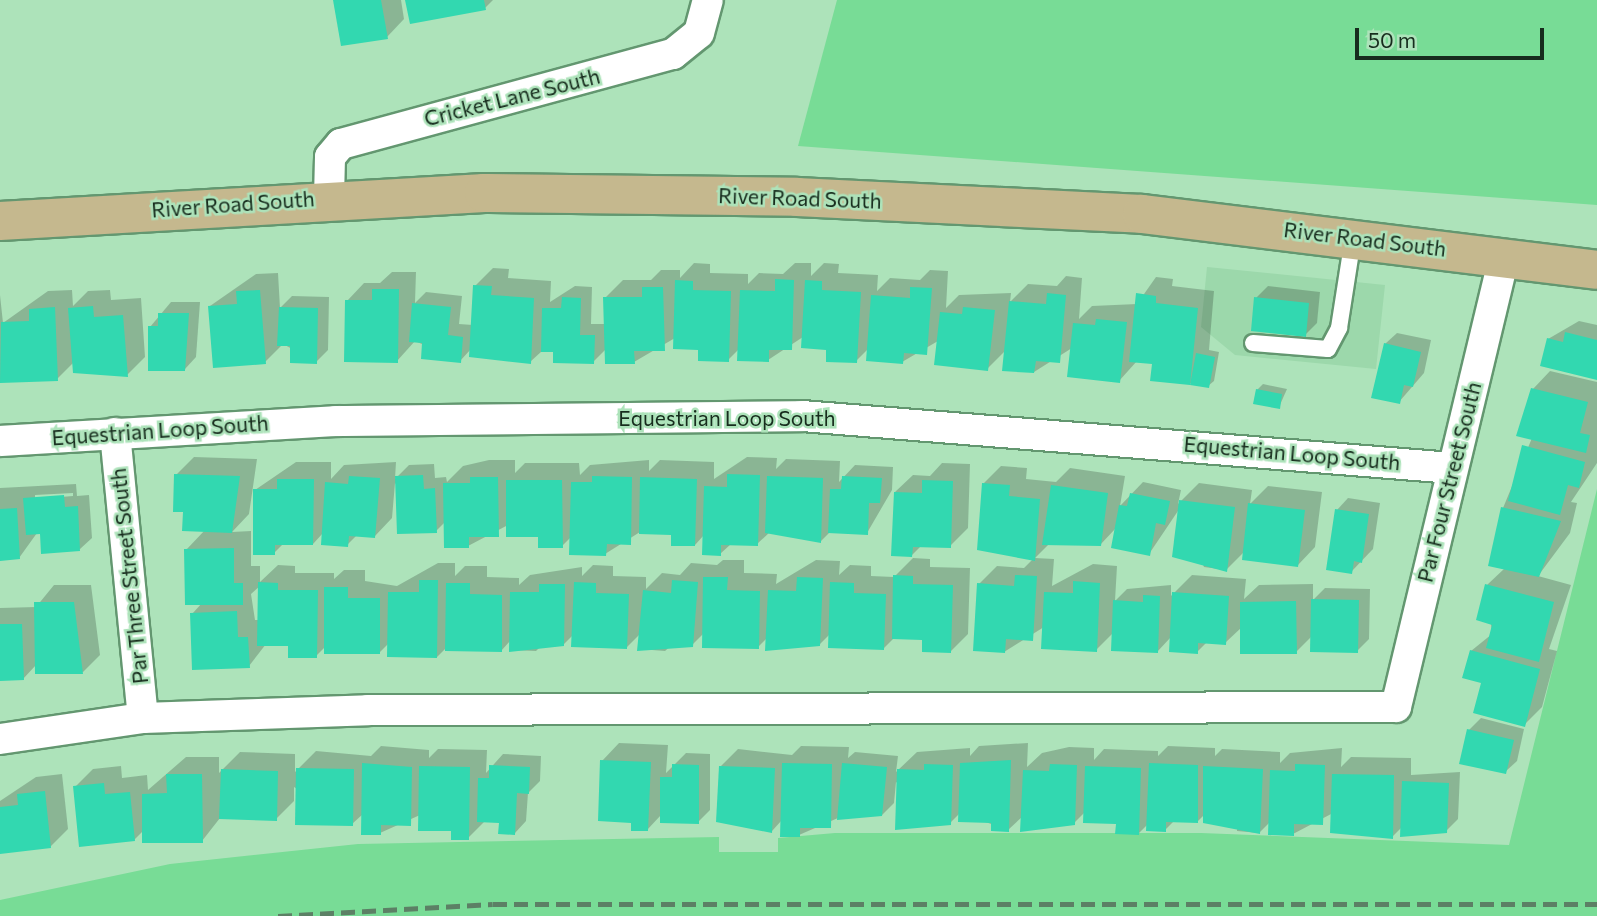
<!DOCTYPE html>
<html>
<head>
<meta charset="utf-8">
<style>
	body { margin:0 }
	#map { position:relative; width:1597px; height:916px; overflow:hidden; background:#ade3ba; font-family:Commissioner,sans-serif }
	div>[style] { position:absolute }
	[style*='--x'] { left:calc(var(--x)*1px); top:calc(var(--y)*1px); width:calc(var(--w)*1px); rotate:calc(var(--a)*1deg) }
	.built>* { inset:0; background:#9cd8ab }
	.green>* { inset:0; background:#78dc96 }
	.shadow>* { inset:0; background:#0003 }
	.building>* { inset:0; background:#32d8b0 }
	.roads { filter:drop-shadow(2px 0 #639770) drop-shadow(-2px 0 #639770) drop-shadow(0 2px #639770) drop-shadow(0 -2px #639770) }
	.service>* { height:16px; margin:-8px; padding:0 8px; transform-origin:8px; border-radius:8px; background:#fff }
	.minor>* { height:30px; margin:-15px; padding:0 15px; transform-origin:15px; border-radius:15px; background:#fff }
	.primary>* { height:38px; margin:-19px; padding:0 19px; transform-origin:19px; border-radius:19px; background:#c5b88e }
	.rail>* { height:5px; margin-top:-2.5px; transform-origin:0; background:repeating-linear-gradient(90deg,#5c8065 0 14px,transparent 0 21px) }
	span { translate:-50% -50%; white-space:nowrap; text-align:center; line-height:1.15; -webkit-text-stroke:5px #ade3ba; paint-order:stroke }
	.street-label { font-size:21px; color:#172c1d }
	.scale { position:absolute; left:1355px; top:28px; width:189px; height:32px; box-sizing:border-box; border:4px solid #172c1d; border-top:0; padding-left:9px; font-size:21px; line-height:24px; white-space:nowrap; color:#172c1d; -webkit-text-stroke:5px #ade3ba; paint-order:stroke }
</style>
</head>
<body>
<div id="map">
	<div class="built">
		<div style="clip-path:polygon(1207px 267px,1385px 285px,1376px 369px,1235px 355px,1201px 327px)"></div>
	</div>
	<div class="green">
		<div style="clip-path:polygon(837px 0,1597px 0,1597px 205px,798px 146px)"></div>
		<div style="clip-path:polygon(1597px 489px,1597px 916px,0 916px,0 900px,170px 864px,358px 844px,719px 837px,719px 852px,778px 852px,778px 838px,835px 833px,1201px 833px,1509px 845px)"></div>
	</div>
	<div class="shadow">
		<div style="clip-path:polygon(335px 0,401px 0,404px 19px,387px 37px)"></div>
		<div style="clip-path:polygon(407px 0,493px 0,485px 8px)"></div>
		<div style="clip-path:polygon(694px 263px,710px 264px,710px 273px,748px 274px,748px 284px,759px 273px,783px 274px,795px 263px,811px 263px,811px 276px,824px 263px,839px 264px,838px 273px,878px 275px,877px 291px,890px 278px,920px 280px,930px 270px,948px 271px,946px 308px,959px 295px,1011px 293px,1010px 302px,1028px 284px,1057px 286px,1066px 276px,1082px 278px,1079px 319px,1092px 306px,1137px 304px,1156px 277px,1173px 279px,1172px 286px,1214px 291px,1209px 350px,1219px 352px,1214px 381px,1208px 386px,1189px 383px,1154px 362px,1137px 361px,1119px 381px,1072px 348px,1034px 372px,1006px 350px,987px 369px,938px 341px,902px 362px,868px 349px,856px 361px,803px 337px,768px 360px,739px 349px,728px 360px,675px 338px,634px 362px,606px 349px,593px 362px,555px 351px,542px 351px,530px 362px,471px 349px,460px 361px,415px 341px,397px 361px,347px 301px,364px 283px,380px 283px,392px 272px,416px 272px,415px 303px,426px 292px,462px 296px,459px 324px,473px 325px,475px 286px,493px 268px,509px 269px,508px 278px,551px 281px,550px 302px,575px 286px,592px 287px,591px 324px,606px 324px,605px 298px,623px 280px,651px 280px,661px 270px,680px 270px,680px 278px)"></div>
		<div style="clip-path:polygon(278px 273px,280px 308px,292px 296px,329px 297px,328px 350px,316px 362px,283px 344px,265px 362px,210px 306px,256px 274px)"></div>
		<div style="clip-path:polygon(1268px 286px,1320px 292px,1317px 323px,1305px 335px,1256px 298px)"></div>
		<div style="clip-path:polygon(72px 290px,73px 306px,88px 291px,110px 290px,111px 300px,141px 298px,145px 357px,127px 375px,74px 362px,57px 379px,0 381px,0 295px,3px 323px,48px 291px)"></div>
		<div style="clip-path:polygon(171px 302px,200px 302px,196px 357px,185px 369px,150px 327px)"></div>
		<div style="clip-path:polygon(1579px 321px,1597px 325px,1597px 378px,1548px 339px)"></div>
		<div style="clip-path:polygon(1397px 333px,1431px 340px,1424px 373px,1399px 402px,1385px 344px)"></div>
		<div style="clip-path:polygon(1550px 371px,1597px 382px,1597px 463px,1571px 502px,1577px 503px,1570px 533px,1538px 576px,1571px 585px,1549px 649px,1557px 651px,1542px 707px,1524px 725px,1471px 651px,1492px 634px,1487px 585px,1505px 568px,1503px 508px,1532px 438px,1533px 389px)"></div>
		<div style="clip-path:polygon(1263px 384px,1287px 389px,1279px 407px,1257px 390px)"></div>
		<div style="clip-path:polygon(evenodd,194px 457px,257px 459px,249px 514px,232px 532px,251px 531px,251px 566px,260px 566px,260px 582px,278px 565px,295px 566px,295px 573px,334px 573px,334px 579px,344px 570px,365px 570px,365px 581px,397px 586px,438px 563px,455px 563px,455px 576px,465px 566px,487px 566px,487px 577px,519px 578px,519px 585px,530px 575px,582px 567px,582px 576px,593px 565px,613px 566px,613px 576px,646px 577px,646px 589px,662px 573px,680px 575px,691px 563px,717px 565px,723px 560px,744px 560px,744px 573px,777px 574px,776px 584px,816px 560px,840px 561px,839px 575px,850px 565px,871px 566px,871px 576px,894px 577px,913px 558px,930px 559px,930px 567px,970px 568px,968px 634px,951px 651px,924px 638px,894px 638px,884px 648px,830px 634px,819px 645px,768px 637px,758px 647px,704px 633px,692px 645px,673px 644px,665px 651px,639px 649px,641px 633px,627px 647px,573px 635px,563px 645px,543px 644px,536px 651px,511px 650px,511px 640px,501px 651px,447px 647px,437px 657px,389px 643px,379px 653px,326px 646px,316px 656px,289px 645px,266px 644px,249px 666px,192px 614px,202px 603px,186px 550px,205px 530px,185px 510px,176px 475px,194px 457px,260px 586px,259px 620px,255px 620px,251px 594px,260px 586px)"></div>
		<div style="clip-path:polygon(747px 457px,777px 458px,776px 469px,786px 459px,840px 461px,839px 482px,855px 465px,893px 467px,892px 490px,867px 533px,830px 532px,821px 541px,770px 532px,757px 544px,731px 544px,720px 554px,704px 535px,695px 545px,673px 533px,640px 532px,605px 554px,571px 537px,562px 546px,508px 525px,468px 546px,445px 522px,436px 531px,395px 483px,392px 518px,375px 536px,357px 535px,347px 545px,323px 533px,313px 544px,284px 543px,274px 553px,255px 490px,296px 462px,331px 462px,331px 479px,344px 465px,396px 462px,395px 479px,409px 465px,434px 464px,435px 478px,446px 477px,447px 482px,463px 466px,489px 460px,515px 460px,515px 473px,525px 463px,579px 463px,580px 475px,590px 465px,649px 460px,649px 471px,660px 460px,714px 462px,714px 479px)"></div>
		<div style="clip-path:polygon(942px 463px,970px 464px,968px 528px,950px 546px,922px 545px,912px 555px,895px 492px,913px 475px,930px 476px)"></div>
		<div style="clip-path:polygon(1001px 466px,1027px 468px,1026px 479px,1056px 482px,1070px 468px,1125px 476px,1120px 506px,1143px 482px,1181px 490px,1178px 504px,1199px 483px,1252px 490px,1250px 504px,1268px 486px,1322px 492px,1315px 547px,1298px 565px,1244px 552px,1226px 570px,1204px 567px,1180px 508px,1149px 554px,1116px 528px,1100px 545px,1049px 544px,1035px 558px,1054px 559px,1052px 586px,1093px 564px,1117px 566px,1115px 601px,1127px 589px,1171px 585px,1171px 596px,1192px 575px,1246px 579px,1244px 599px,1259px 585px,1313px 584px,1313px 600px,1325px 588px,1370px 589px,1369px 639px,1357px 651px,1313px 635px,1296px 652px,1242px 627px,1225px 643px,1207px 642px,1197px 652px,1171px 637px,1157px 652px,1114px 632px,1096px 650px,1044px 627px,1004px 652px,979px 584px,997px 566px,1024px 568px,1033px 559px,983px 484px)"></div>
		<div style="clip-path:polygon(evenodd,76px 484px,77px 496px,89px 495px,92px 538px,80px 549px,37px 533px,19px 558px,0 559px,0 488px,76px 484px,73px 493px,73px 496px,35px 499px,35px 495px,73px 493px)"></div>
		<div style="clip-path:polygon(1348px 498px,1380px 503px,1373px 549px,1351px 572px,1337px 510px)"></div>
		<div style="clip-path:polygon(54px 585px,91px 585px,100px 655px,83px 672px,36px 665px,23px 679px,0 676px,0 608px,36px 607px)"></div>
		<div style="clip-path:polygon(1481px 718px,1524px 729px,1517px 761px,1505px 772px,1469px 730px)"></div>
		<div style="clip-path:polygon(619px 743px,668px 745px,666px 773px,686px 753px,710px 754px,710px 810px,698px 822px,661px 815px,647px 830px,633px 821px,602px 761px)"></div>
		<div style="clip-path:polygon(1028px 743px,1027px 767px,1042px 753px,1069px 747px,1094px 748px,1094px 760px,1104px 749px,1158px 751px,1158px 756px,1168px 746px,1215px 748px,1215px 756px,1222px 749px,1280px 752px,1280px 763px,1290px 753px,1342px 748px,1341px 767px,1351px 757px,1411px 758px,1411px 775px,1460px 772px,1458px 819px,1446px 831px,1402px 827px,1392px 837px,1333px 813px,1293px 834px,1270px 822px,1259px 833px,1237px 831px,1237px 824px,1205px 814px,1198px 821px,1175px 820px,1165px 830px,1148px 824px,1139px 833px,1085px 812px,1074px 823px,1023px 816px,1008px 830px,960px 813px,950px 823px,896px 782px,894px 803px,882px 815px,838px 818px,799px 835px,782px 820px,772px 831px,721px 766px,738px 749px,792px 755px,801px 746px,849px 747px,848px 758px,855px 752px,898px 756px,896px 772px,917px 752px,970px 748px,970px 756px,979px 746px)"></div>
		<div style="clip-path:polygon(381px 746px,429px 750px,429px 758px,438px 749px,487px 750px,486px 773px,503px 754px,541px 756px,540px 781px,528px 793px,526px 821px,515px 833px,500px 822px,485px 821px,468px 838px,420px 815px,380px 833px,363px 814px,352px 824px,294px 787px,294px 801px,276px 819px,220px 818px,202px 841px,144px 830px,134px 840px,75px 787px,93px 769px,121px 766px,122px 778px,147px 775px,148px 790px,186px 757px,219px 757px,219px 773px,240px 752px,295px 754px,295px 772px,316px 751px,371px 756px)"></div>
		<div style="clip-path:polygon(62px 774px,68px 829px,50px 847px,0 852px,0 801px,36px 777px)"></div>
	</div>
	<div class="building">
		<div style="clip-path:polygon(333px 0,381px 0,388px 39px,341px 46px)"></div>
		<div style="clip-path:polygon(405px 0,484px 0,486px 10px,410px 24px)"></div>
		<div style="clip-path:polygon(775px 279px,794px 280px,792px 350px,769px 350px,769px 362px,737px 361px,740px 290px,775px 291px)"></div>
		<div style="clip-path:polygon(675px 280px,693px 281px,693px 290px,731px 291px,729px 362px,698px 361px,698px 350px,673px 349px)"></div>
		<div style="clip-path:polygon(805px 280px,822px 281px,822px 290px,861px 292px,857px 363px,826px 362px,826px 350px,801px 348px)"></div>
		<div style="clip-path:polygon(473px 285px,492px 286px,491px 295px,534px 298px,531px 364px,469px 357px)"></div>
		<div style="clip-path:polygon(642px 287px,663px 287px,665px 351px,634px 351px,635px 364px,605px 364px,603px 297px,642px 297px)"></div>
		<div style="clip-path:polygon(910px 287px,932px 288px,927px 355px,904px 353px,903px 364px,866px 361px,871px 295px,910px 298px)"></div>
		<div style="clip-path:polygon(372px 289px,399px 289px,398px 363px,344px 362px,345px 300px,372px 300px)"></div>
		<div style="clip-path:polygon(260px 290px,266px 364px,213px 368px,208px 306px,237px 304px,236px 291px)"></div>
		<div style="clip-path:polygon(1047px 293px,1066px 295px,1060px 363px,1036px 361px,1034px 373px,1002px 371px,1009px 301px,1046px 304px)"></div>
		<div style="clip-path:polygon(1136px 293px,1156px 296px,1156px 303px,1198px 308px,1190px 385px,1150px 381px,1152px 364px,1129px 362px)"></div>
		<div style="clip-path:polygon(562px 297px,581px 298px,580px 335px,595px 335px,594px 364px,553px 363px,553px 352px,541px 352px,542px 308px,561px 308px)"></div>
		<div style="clip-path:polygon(1254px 297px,1309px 303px,1306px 337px,1251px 331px)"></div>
		<div style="clip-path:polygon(412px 303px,451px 307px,448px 335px,463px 337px,461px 363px,421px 359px,422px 343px,409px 342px)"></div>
		<div style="clip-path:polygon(93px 306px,94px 317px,123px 315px,128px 377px,73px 373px,68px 308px)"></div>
		<div style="clip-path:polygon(55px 307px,58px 381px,0 383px,1px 322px,29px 321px,29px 309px)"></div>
		<div style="clip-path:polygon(279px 307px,318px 308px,317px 364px,290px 363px,290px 346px,277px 346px)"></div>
		<div style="clip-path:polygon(963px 307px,995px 310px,988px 371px,934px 365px,940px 312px,962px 314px)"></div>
		<div style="clip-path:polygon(158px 313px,189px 313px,185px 371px,148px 371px,148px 326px,158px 326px)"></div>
		<div style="clip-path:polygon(1096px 319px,1127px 322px,1120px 383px,1067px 377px,1073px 323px,1095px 325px)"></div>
		<div style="clip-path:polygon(1565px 332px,1597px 340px,1597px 380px,1540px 366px,1547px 338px,1563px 342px)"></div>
		<div style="clip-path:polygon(1384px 343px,1421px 352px,1413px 387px,1404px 385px,1400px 404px,1371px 398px)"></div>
		<div style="clip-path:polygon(1196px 353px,1215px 357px,1209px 388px,1190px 385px)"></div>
		<div style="clip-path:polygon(1531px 388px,1588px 402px,1580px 433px,1590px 435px,1586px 453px,1516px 436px)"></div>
		<div style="clip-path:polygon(1256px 389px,1282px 394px,1280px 409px,1253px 404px)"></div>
		<div style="clip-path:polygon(1522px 445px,1585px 462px,1579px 488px,1568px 485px,1560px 515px,1508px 501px)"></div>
		<div style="clip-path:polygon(174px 474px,240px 476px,232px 533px,182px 531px,183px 512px,173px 512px)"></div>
		<div style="clip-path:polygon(727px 474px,760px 475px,758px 546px,721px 545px,721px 556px,702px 555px,704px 486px,727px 487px)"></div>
		<div style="clip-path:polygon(423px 475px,424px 489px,435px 488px,437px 533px,397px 534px,395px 476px)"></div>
		<div style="clip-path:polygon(349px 476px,380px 478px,375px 538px,349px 536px,348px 547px,321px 545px,325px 482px,348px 484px)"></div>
		<div style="clip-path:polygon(592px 476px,632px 477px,631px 545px,607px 544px,606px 556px,569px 555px,571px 482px,592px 482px)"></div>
		<div style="clip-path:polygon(767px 476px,823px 478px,821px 543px,765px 533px)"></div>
		<div style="clip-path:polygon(842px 476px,882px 478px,880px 503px,869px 503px,868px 535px,828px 533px,830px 489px,841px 489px)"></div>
		<div style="clip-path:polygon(470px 477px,498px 477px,499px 537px,469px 537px,469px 548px,444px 548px,443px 483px,470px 483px)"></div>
		<div style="clip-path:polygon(640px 477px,697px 479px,695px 546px,671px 546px,671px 535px,639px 534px)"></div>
		<div style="clip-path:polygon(277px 479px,314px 479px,313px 545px,275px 545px,275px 555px,253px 555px,253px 489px,277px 489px)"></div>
		<div style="clip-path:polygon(506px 480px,562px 480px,563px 548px,538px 548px,538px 537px,506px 537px)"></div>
		<div style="clip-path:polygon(922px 480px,953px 481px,951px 548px,913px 547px,912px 557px,891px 556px,894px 492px,922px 493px)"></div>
		<div style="clip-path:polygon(982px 483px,1010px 485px,1009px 496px,1040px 499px,1035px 561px,977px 550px)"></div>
		<div style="clip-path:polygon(1051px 485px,1108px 493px,1101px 546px,1042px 545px)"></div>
		<div style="clip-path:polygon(1130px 493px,1170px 501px,1165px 525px,1156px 523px,1150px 556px,1111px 548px,1119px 505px,1127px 506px)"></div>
		<div style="clip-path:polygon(64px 495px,65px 507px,78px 506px,80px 551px,41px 554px,40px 534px,26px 535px,23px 498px)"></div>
		<div style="clip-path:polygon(1179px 500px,1235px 507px,1227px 572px,1172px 557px)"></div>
		<div style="clip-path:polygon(1248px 503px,1305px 510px,1298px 567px,1242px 560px)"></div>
		<div style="clip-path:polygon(1501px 507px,1561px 521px,1539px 577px,1488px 566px)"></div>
		<div style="clip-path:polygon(17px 508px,20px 559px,0 561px,0 509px)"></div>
		<div style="clip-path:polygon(1335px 509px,1369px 514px,1362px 563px,1354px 561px,1352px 574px,1326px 570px)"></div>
		<div style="clip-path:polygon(234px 548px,234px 583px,243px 583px,243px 605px,185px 605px,184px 549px)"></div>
		<div style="clip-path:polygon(893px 575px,913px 576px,913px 584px,953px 585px,951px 653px,922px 652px,922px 640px,892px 639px)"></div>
		<div style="clip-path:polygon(1015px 575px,1037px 576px,1033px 641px,1006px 639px,1005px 653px,973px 651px,977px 583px,1014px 586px)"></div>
		<div style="clip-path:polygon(703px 577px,728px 577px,727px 590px,760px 591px,759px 649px,702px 648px)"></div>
		<div style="clip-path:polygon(797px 577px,823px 578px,820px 646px,765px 651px,768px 590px,796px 591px)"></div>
		<div style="clip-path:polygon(419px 580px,438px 580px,437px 658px,387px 657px,388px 592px,419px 592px)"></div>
		<div style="clip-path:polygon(672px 580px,698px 582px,693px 647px,637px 651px,643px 590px,671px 593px)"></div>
		<div style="clip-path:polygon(1073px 581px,1100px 583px,1097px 652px,1041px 649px,1044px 592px,1073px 593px)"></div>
		<div style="clip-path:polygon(258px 582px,278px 583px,278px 590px,318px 590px,317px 658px,288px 658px,288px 646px,257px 646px)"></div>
		<div style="clip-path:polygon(574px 582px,596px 583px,596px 593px,629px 594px,627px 649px,571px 647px)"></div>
		<div style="clip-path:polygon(830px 582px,854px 583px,854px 593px,886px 594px,884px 650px,828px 648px)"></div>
		<div style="clip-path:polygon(446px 583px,470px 583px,470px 594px,502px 595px,502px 652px,445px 651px)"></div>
		<div style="clip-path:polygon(539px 584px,565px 584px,564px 646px,509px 652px,510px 592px,539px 592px)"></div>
		<div style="clip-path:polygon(1485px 584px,1554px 602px,1539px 662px,1486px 648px,1492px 625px,1476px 620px)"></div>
		<div style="clip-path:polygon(324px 587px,348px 587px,348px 598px,380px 598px,380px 654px,324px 654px)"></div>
		<div style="clip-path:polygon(1172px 592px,1229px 596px,1226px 645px,1198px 643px,1198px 654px,1169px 652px)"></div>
		<div style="clip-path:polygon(1143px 595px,1160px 596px,1158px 653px,1111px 651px,1113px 600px,1143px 602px)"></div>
		<div style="clip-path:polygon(1311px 599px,1359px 600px,1358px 653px,1310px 652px)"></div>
		<div style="clip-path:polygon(1296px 601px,1297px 654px,1240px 654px,1240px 602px)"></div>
		<div style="clip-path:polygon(34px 602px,74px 602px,83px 674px,35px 674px)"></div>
		<div style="clip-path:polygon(237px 611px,238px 637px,248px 637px,250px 668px,192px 670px,190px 613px)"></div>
		<div style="clip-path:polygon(0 624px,22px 624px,24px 680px,0 681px)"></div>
		<div style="clip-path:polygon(1470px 650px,1540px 669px,1525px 727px,1473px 713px,1481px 683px,1462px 678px)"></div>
		<div style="clip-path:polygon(1467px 729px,1514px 740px,1506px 774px,1459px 764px)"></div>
		<div style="clip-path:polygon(600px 760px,651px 762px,648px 831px,631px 831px,631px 823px,598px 821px)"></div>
		<div style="clip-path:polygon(1011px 760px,1009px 832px,991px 831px,991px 823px,958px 822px,960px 763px)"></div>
		<div style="clip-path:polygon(362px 763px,412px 767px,411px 826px,381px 825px,381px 835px,361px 835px)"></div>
		<div style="clip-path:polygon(782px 763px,832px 764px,831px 828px,800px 828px,800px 837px,780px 837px)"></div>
		<div style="clip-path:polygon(842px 763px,887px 767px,882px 816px,837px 820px)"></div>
		<div style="clip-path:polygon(1149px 763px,1198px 765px,1198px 823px,1166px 822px,1166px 832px,1146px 831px)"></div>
		<div style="clip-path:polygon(672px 764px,699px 765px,699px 824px,660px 823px,660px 777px,672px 777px)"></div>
		<div style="clip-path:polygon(924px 764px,953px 765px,951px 825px,895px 830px,897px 769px,924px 770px)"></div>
		<div style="clip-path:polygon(1050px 764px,1077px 765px,1075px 825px,1020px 832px,1023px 770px,1049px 771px)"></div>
		<div style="clip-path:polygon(1295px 764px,1325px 765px,1323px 825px,1294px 824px,1294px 836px,1268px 835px,1270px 770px,1295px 771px)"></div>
		<div style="clip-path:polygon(489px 765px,530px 767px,529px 794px,517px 793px,515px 835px,498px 834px,499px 823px,477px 822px,478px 778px,489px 778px)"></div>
		<div style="clip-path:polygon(419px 766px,470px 767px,469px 840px,451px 840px,451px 831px,418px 831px)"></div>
		<div style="clip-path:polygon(719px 766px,775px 768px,772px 833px,716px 822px)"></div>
		<div style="clip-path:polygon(1085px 766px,1141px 768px,1139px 835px,1115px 834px,1116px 824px,1083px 823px)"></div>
		<div style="clip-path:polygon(1203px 766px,1263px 769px,1260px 834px,1203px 823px)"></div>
		<div style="clip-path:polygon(296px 768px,354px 769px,353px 826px,295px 825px)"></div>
		<div style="clip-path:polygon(221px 769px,278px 771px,277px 821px,219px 819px)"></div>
		<div style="clip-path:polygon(166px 774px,202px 774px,203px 843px,142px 843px,142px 794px,167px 793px)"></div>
		<div style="clip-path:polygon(1332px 774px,1394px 775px,1393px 839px,1330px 833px)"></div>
		<div style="clip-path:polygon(1402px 781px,1449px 783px,1447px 833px,1400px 837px)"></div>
		<div style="clip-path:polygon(104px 783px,105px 794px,130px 792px,135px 841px,79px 847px,73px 786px)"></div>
		<div style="clip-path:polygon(45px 791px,51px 848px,0 854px,0 807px,18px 805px,17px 794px)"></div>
	</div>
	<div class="roads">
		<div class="service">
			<div style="--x:1253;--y:343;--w:75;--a:4.6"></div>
			<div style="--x:1328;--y:349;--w:24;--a:-62"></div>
			<div style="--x:1339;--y:328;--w:90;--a:-81.1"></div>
		</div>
		<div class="minor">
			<div style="--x:329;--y:198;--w:41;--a:-88.6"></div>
			<div style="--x:330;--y:157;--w:17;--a:-50"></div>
			<div style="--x:341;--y:144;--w:344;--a:-15.2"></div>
			<div style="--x:673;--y:54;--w:33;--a:-39"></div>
			<div style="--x:699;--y:33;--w:34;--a:-75"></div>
			<div style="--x:115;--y:433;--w:286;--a:84.4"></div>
			<div style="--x:0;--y:441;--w:337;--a:-3.4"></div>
			<div style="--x:336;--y:421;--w:466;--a:-0.6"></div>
			<div style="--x:802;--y:416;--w:652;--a:4.57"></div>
			<div style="--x:0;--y:739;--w:145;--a:-8.4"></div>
			<div style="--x:143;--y:718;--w:225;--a:-2"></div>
			<div style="--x:368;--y:710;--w:1028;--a:-0.17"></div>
			<div style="--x:1396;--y:707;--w:463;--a:-76.5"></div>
		</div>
		<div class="primary">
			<div style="--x:0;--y:221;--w:485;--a:-3.3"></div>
			<div style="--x:484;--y:193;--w:313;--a:0.7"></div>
			<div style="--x:797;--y:197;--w:345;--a:2.8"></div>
			<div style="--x:1142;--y:214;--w:458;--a:7"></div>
		</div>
	</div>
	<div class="rail">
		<div style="--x:278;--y:916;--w:215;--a:-3.2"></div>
		<div style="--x:493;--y:904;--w:1104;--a:0"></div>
	</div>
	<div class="street-label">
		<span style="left:512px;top:97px;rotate:-14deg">Cricket Lane South</span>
		<span style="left:800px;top:198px;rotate:2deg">River Road South</span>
		<span style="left:233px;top:204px;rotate:-4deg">River Road South</span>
		<span style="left:1365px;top:239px;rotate:7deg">River Road South</span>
		<span style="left:727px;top:418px">Equestrian Loop South</span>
		<span style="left:160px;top:430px;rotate:-4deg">Equestrian Loop South</span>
		<span style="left:1292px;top:453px;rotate:5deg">Equestrian Loop South</span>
		<span style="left:1449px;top:482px;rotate:-76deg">Par Four Street South</span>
		<span style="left:129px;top:576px;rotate:-96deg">Par Three Street South</span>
	</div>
	<div class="scale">50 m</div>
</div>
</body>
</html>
